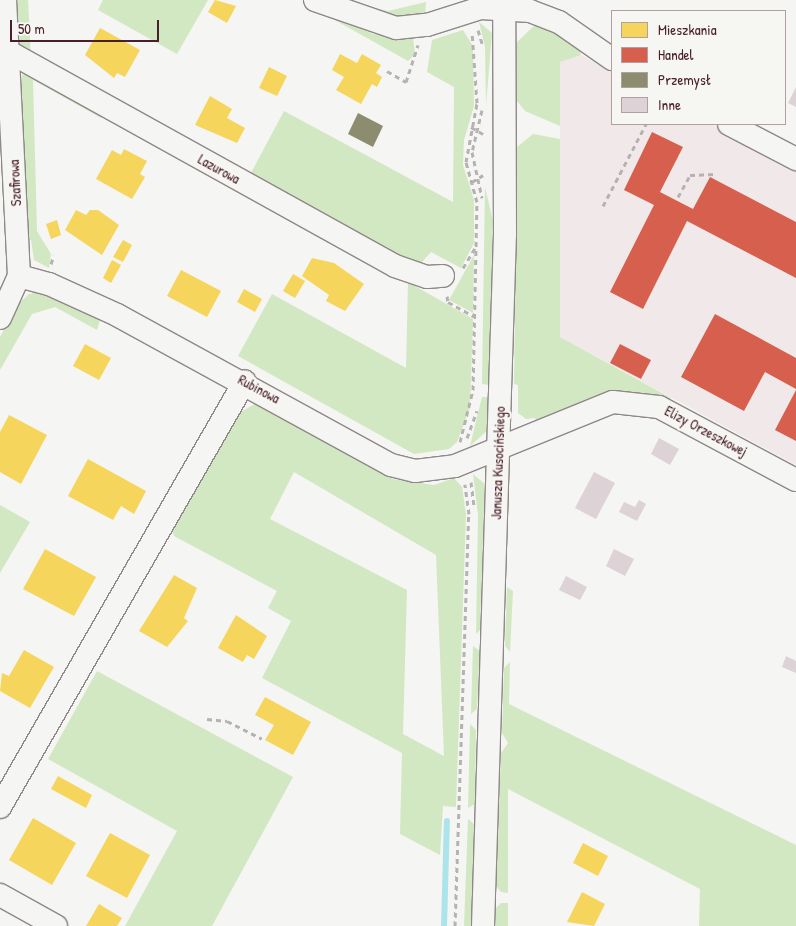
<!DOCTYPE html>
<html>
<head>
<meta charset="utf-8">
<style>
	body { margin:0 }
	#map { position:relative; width:796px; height:926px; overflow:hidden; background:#f5f5f3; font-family:"Patrick Hand",sans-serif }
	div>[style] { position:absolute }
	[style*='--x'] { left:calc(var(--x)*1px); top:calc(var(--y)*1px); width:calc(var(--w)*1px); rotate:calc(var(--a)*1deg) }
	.built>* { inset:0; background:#f1e8e9 }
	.green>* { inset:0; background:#d2e8c2 }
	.homes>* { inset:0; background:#f6d55c }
	.shops>* { inset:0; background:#d6604d }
	.industry>* { inset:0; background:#8c8c6e }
	.stream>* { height:6px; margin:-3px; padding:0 3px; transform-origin:3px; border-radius:3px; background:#ace4eb }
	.building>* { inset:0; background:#ddd2d5 }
	.path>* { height:3px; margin-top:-1.5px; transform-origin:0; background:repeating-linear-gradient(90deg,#b6b2b2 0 5px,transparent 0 9px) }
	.roads { filter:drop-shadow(1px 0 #8f8788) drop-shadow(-1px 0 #8f8788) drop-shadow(0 1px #8f8788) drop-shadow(0 -1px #8f8788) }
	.minor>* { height:22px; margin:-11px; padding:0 11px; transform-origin:11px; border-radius:11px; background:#f5f5f3 }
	span { translate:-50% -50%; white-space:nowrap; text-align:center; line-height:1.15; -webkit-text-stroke:5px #f6f6f2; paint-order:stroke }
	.street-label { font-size:14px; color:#4a1f2b }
	.legend { position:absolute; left:611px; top:10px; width:175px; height:115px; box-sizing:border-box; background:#f6f6f2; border:1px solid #b1a0a2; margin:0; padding:6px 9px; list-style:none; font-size:15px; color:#4a1f2b }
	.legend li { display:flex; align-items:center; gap:10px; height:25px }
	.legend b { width:25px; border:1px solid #b1a0a2 }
	.scale { position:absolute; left:10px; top:20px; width:149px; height:22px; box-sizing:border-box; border:2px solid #4a1f2b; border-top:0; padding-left:6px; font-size:15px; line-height:18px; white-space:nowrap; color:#4a1f2b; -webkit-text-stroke:4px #f6f6f2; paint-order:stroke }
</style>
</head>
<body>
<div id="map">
	<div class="built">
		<div style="clip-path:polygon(581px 55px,612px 71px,612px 124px,711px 124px,796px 168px,796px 465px,560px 337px,560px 62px)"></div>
	</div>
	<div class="green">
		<div style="clip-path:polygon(12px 0,28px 0,31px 58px,18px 50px)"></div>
		<div style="clip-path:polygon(103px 0,208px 0,177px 54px,98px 10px)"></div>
		<div style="clip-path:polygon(299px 0,373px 34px,413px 37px,415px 54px,408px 61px)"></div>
		<div style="clip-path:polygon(426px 2px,425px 15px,390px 17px,352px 3px,388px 11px)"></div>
		<div style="clip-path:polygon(479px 22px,492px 33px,486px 106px,485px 47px)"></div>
		<div style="clip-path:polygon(535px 25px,544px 26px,579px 49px,581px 55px,560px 62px,560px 126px,525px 111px,517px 101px,516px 43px)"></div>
		<div style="clip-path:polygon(463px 30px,473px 46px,474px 106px,464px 140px,463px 165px,474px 200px,474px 243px,461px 268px,431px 252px,422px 262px,411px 264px,251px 173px,284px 111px,453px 202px,454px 87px,427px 72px,432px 40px)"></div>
		<div style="clip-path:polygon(25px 73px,104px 112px,101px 118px,33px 80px,37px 231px,51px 254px,49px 268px,34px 260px,31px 240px,25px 240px,17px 79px)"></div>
		<div style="clip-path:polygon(533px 134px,560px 139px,560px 337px,671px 398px,669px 402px,623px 392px,604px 393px,536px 424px,535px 418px,526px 419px,518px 413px,518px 385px,514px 384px,517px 147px)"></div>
		<div style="clip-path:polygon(485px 187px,493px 221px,489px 385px,482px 384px)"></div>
		<div style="clip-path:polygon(474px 255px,473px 313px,449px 300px)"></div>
		<div style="clip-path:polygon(408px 282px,473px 319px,470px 408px,457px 442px,449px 449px,414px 454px,238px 356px,272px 294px,406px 368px)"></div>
		<div style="clip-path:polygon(42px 291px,101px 317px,97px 330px,55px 307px,32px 314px,0 370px,0 337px,17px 305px,29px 294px)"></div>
		<div style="clip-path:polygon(482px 397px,489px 397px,488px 430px,470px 446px)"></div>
		<div style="clip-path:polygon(evenodd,255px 404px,264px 404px,393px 479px,434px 485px,454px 478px,462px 487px,466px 514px,456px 807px,443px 806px,440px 855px,400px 834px,402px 753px,262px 678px,291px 621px,268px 608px,277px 591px,174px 536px,171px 526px,235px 415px,255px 404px,294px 472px,436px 555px,444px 756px,403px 734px,407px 590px,270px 519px,294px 472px)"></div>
		<div style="clip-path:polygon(473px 474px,485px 484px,480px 630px,476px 634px,478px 515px)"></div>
		<div style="clip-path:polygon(0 505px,30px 522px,0 573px)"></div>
		<div style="clip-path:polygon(507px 587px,513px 591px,510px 652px,505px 646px)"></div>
		<div style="clip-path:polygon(473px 646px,480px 651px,477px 709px,471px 714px)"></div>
		<div style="clip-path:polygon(510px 662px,509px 704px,796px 845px,796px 926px,699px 926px,700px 889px,508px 789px,508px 893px,501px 892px,496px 886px,501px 753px,508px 743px,502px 733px,504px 668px)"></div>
		<div style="clip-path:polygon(97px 671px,293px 777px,212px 926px,125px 926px,177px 831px,48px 759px)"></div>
		<div style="clip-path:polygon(470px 724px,476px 730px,475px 804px,468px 808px)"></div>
		<div style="clip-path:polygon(468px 819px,475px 825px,472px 926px,464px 926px)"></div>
		<div style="clip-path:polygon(501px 903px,508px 903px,508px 926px,495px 926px,495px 909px)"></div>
	</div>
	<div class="homes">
		<div style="clip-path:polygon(215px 0,236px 6px,227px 23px,208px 12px)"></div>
		<div style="clip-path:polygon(100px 28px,140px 50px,125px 77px,117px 73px,114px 78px,85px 55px)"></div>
		<div style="clip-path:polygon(340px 54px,357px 63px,362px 54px,381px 65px,376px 73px,382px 77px,377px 87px,372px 84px,361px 104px,336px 90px,344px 77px,332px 70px)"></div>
		<div style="clip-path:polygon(269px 67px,287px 76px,277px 96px,259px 88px)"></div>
		<div style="clip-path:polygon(210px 96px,232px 109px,227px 118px,245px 128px,237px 143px,195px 125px)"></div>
		<div style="clip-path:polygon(124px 149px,147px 161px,140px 174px,145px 177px,132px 199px,96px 179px,112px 150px,121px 155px)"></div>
		<div style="clip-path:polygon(76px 210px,86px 215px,90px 210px,98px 210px,119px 225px,102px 255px,65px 230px)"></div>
		<div style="clip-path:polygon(57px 220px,61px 235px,51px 239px,46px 224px)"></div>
		<div style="clip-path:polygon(123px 240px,132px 245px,123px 262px,113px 257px)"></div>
		<div style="clip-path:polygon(312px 258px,334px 263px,364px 284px,345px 311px,326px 301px,329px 295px,302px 276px)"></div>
		<div style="clip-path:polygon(112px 260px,121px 265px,111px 283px,103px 278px)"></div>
		<div style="clip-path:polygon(181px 270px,221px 291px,207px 317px,167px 296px)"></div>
		<div style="clip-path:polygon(293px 274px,305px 281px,295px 298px,283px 291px)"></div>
		<div style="clip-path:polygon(244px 289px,262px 299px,255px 312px,237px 302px)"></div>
		<div style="clip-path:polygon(85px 344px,111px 358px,99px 380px,73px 366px)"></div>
		<div style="clip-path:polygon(9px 415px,47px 435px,21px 484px,0 472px,0 432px)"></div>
		<div style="clip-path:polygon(88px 459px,146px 491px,134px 514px,121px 506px,113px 520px,68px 496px)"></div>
		<div style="clip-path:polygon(45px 549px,96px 577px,74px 616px,23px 589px)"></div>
		<div style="clip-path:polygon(174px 575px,197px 588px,184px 618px,188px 621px,167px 647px,139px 631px)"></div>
		<div style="clip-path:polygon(236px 615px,267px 636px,254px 659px,247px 655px,243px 662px,218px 648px)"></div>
		<div style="clip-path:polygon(24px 650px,54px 667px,30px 708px,0 691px,2px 673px,9px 676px)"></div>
		<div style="clip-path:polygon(265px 697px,311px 722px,293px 755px,265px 740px,274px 725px,255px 715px)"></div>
		<div style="clip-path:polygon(58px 776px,92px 795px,86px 808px,51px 789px)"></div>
		<div style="clip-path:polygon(33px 818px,76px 843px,52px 885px,9px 860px)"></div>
		<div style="clip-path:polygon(110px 833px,150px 855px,127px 898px,86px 876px)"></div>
		<div style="clip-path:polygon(583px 843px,608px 856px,598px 876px,573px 863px)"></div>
		<div style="clip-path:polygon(582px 892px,605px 904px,594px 926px,567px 922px)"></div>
		<div style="clip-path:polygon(99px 904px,122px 918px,117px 926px,86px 926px)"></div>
	</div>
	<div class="shops">
		<div style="clip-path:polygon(652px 132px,683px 147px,660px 192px,693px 209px,710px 177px,796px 222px,796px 278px,687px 221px,643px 309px,610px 292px,654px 205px,624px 190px)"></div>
		<div style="clip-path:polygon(715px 314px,796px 358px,796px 389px,765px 372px,744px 411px,681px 377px)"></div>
		<div style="clip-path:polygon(620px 344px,651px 360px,641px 379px,610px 363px)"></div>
		<div style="clip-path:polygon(796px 390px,796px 441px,775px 430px)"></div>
	</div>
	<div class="industry">
		<div style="clip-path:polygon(358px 113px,383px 126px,373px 147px,348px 134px)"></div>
	</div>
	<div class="stream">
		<div style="--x:444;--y:926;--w:105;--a:-88.4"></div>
	</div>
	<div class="building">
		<div style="clip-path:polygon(796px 87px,796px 107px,788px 103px)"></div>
		<div style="clip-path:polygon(659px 438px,679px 449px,670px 465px,651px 454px)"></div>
		<div style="clip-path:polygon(594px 472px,615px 483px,596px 519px,575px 508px)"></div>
		<div style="clip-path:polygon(639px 500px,646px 504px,637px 521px,619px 512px,624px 502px,635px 507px)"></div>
		<div style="clip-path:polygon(614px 549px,634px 559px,625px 576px,606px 566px)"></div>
		<div style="clip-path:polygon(566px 576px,587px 587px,580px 600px,559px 590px)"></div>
		<div style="clip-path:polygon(786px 656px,796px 661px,796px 673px,782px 667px)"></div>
	</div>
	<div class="path">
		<div style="--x:478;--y:30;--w:14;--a:73"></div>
		<div style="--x:387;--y:71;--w:22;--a:30"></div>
		<div style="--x:406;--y:82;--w:39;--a:-72"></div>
		<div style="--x:482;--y:110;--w:43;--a:103.4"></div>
		<div style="--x:472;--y:152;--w:47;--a:77.7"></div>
		<div style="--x:471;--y:127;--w:14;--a:30"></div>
		<div style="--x:472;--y:182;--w:13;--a:-32"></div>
		<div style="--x:678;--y:197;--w:25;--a:-61"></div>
		<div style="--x:690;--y:175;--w:26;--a:-2"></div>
		<div style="--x:603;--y:206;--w:93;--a:-62.3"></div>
		<div style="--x:51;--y:264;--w:9;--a:-72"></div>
		<div style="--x:463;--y:268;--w:26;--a:-59"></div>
		<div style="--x:447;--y:296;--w:6;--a:81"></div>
		<div style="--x:448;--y:302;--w:31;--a:29"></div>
		<div style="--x:467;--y:438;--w:29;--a:-70"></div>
		<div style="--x:460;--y:442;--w:54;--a:-76"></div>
		<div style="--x:473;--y:390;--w:188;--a:-88.8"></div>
		<div style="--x:477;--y:202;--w:41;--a:-105.4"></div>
		<div style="--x:466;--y:162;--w:60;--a:-79.4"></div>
		<div style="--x:477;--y:103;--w:71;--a:-94"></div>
		<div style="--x:471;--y:482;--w:23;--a:83"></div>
		<div style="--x:207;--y:719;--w:20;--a:6"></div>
		<div style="--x:227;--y:721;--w:39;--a:27"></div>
		<div style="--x:455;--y:926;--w:412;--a:-88.1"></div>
		<div style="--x:469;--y:514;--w:30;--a:-98"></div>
	</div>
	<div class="roads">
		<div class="minor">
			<div style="--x:315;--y:0;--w:86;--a:19.1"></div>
			<div style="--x:396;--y:28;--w:31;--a:-6"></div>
			<div style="--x:427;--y:25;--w:57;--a:-17.5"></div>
			<div style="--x:481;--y:8;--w:49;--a:3.5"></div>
			<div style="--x:530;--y:11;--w:31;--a:21"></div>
			<div style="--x:559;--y:22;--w:65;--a:34.9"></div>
			<div style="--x:0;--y:47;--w:452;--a:29"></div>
			<div style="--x:395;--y:266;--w:34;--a:19"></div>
			<div style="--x:427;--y:277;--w:16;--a:-4"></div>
			<div style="--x:729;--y:124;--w:76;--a:27.6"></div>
			<div style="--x:19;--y:276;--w:31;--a:15"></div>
			<div style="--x:49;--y:284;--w:75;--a:24.5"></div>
			<div style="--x:117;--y:315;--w:312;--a:28.7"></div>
			<div style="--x:391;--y:465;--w:25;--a:14"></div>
			<div style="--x:415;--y:471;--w:40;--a:-7.1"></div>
			<div style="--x:455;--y:466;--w:170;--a:-22.1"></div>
			<div style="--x:613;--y:402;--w:46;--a:6.2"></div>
			<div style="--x:659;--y:407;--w:155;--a:28.1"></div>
			<div style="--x:0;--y:318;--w:46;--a:-65.7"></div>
			<div style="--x:19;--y:276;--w:276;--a:-92.9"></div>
			<div style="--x:0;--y:807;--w:491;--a:-60.1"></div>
			<div style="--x:0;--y:895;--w:64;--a:29"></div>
			<div style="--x:483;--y:926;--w:692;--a:-88.18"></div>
			<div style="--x:505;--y:234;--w:234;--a:-90.2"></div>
		</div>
	</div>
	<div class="street-label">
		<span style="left:219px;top:169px;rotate:29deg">Lazurowa</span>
		<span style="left:15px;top:183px;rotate:-93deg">Szafirowa</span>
		<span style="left:259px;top:389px;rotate:28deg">Rubinowa</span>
		<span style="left:706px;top:431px;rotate:28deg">Elizy Orzeszkowej</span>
		<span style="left:498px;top:463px;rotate:-88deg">Janusza Kusocińskiego</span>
	</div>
	<ul class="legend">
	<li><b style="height:14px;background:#f6d55c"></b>Mieszkania</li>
	<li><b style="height:14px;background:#d6604d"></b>Handel</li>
	<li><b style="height:14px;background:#8c8c6e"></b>Przemysł</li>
	<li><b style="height:14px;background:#ddd2d5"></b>Inne</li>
	</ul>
	<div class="scale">50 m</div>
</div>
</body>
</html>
